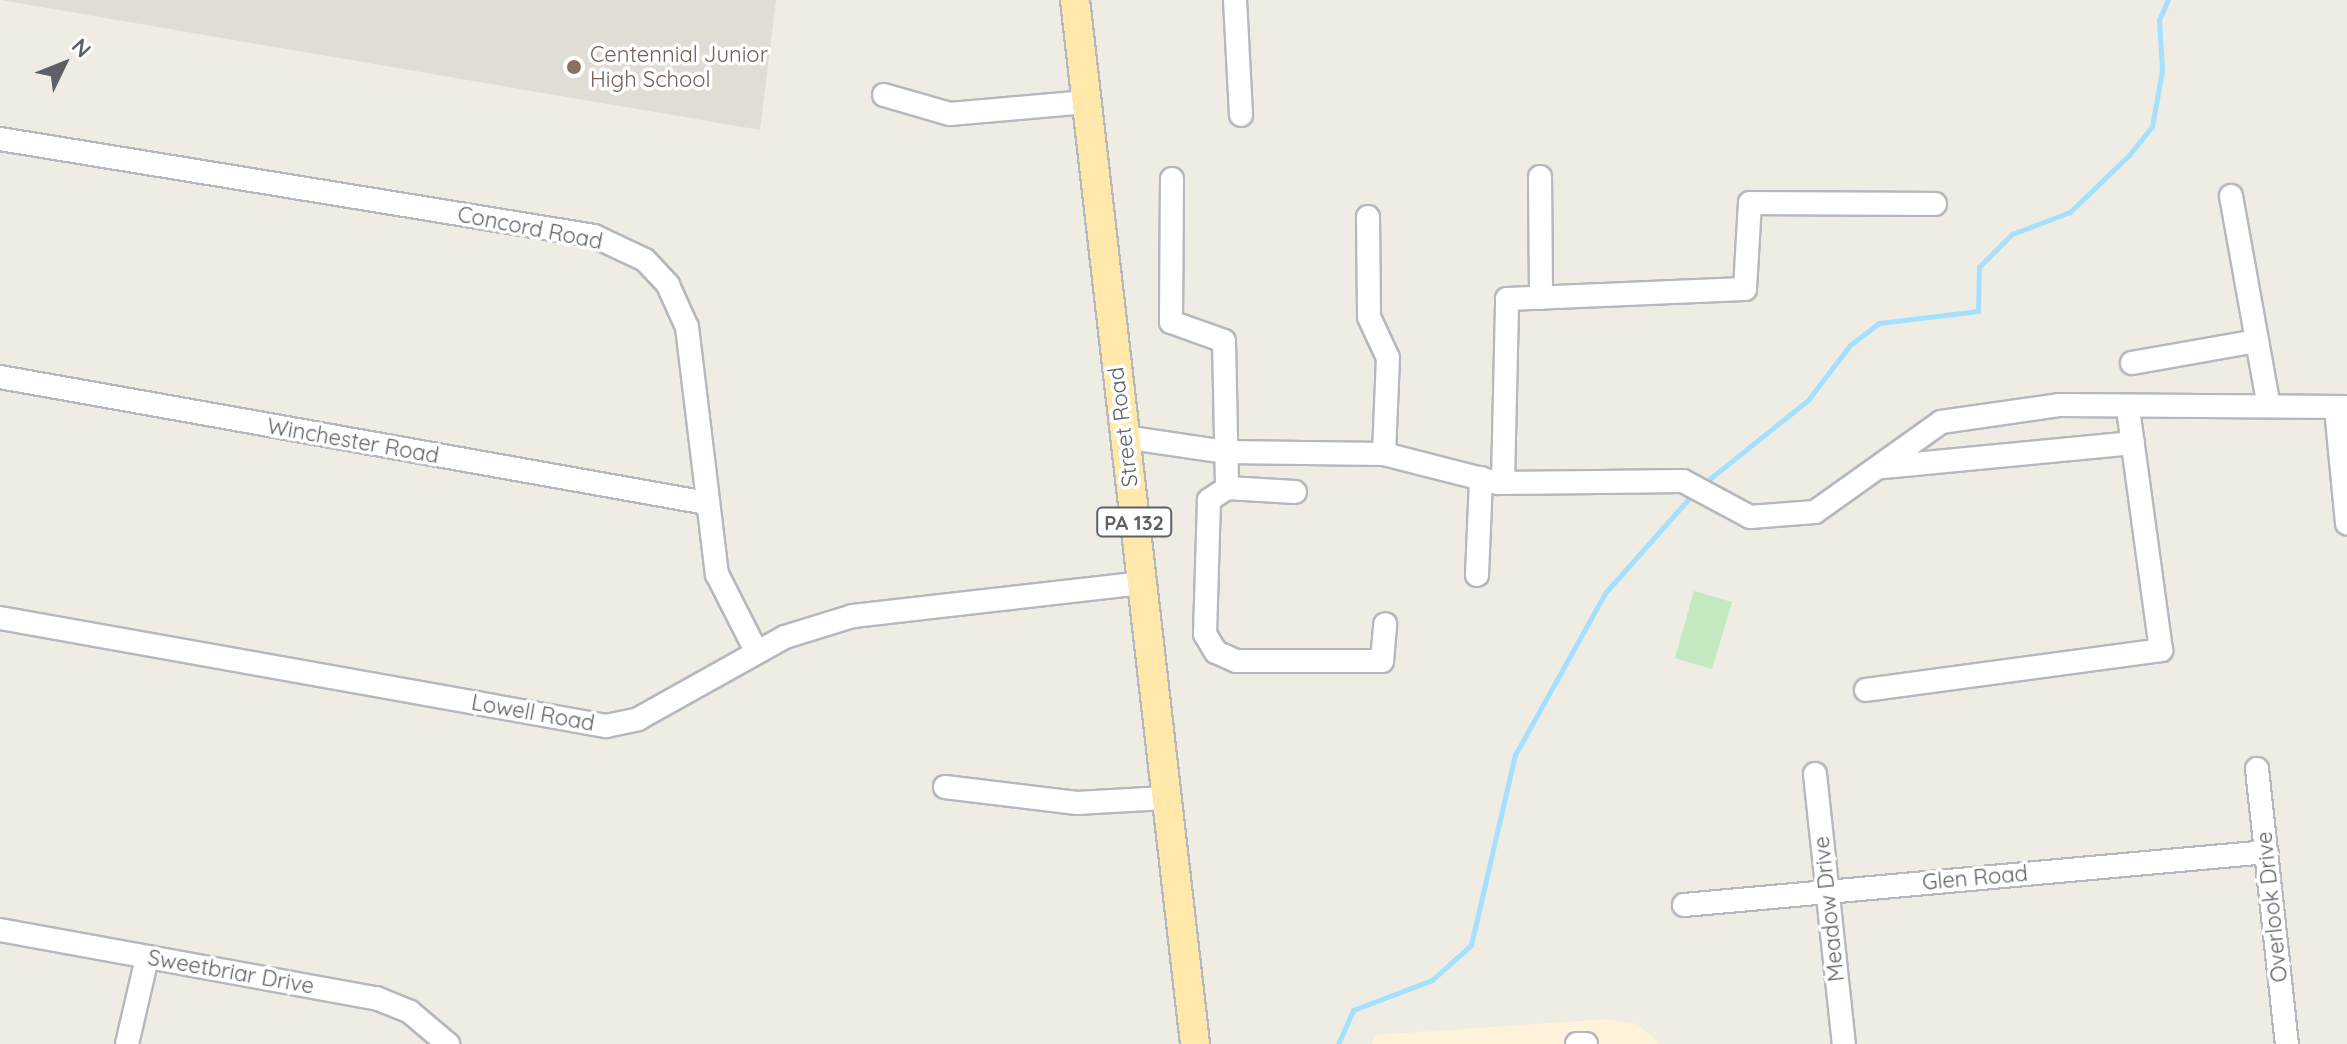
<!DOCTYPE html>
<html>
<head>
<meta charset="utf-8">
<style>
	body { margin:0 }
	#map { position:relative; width:2347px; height:1044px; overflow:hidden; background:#efece4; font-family:Quicksand,sans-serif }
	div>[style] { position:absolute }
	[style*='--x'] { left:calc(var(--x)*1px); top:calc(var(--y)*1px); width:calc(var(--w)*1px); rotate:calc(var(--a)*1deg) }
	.commercial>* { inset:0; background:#fff2da }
	.education>* { inset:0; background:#e1ddd5 }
	.green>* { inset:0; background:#c4e8c0 }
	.stream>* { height:5px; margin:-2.5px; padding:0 2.5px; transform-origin:2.5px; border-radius:2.5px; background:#a5e1ff }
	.roads { filter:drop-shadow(2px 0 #b5b8bc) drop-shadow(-2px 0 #b5b8bc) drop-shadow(0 2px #b5b8bc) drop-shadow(0 -2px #b5b8bc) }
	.minor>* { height:22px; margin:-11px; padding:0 11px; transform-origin:11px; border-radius:11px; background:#fff }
	.major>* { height:28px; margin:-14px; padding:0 14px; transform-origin:14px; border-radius:14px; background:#ffe8aa }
	.dots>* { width:22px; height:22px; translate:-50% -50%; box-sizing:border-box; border:4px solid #fff; border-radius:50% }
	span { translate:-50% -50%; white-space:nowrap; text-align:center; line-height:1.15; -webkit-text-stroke:7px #fff; paint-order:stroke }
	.shield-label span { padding:2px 6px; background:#fff; border:2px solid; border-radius:6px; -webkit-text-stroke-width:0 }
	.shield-label { font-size:20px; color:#5c6165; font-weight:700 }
	.education-label { font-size:22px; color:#785e54 }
	.left { translate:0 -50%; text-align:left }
	.street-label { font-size:22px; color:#5c6165 }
	.north { position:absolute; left:24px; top:24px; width:80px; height:80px; -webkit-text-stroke:6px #fff; paint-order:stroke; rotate:47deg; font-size:22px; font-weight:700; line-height:32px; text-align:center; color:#5c6165 }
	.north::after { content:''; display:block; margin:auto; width:28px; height:36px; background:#5c6165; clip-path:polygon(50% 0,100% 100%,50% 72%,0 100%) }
</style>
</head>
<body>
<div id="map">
	<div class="commercial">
		<div style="clip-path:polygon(1609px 1019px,1639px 1025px,1660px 1044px,1372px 1044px,1376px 1035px)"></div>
	</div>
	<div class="education">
		<div style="clip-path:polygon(0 0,776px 0,760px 130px)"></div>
	</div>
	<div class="green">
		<div style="clip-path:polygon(1694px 591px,1732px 602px,1712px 669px,1675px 658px)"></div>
	</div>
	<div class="stream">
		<div style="--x:1702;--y:485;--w:136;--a:-38.7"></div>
		<div style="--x:1808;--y:400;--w:69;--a:-52.6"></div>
		<div style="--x:1850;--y:345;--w:36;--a:-37"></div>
		<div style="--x:1879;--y:323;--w:100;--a:-6.9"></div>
		<div style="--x:1978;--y:311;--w:44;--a:-88.7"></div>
		<div style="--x:1979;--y:267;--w:47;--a:-45"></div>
		<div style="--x:2012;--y:234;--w:62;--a:-20.8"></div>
		<div style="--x:2070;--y:212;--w:82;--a:-44"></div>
		<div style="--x:2129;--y:155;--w:36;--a:-51"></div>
		<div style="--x:2152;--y:127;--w:58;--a:-80"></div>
		<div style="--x:2162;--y:70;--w:50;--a:-93.4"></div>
		<div style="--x:2159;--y:20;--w:22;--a:-66"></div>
		<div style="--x:1338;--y:1044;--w:37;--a:-66"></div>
		<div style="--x:1353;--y:1010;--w:85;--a:-20.8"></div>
		<div style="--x:1432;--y:980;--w:52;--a:-41.9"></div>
		<div style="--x:1471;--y:945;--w:195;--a:-77"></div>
		<div style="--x:1515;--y:755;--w:185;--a:-60.9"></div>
		<div style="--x:1605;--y:593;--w:131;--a:-48.4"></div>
	</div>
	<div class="roads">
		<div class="minor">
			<div style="--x:1235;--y:0;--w:115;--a:87"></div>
			<div style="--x:884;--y:95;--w:69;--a:16.1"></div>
			<div style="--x:950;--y:114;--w:137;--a:-5"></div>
			<div style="--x:0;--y:139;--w:602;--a:9.27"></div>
			<div style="--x:594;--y:236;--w:56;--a:25.2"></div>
			<div style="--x:645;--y:260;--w:34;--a:47"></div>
			<div style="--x:668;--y:285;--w:46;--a:65.7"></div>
			<div style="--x:687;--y:327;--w:249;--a:83.1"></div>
			<div style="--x:717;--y:574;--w:86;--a:63.1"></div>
			<div style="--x:1540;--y:177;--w:121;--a:89.5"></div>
			<div style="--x:1172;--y:179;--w:143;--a:90.4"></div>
			<div style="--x:1171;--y:322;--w:56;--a:19.7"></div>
			<div style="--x:1224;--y:341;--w:147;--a:88.8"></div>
			<div style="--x:1227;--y:488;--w:22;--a:146"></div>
			<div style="--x:1209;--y:500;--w:134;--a:91.7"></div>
			<div style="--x:1205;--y:634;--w:21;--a:59"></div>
			<div style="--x:1216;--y:652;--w:22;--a:24"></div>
			<div style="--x:1236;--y:661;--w:146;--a:0"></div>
			<div style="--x:1382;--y:661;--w:37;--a:-85"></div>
			<div style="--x:2231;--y:196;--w:209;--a:79.8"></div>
			<div style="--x:1368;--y:217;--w:100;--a:89.4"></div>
			<div style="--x:1369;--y:317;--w:45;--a:65.1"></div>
			<div style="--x:1388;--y:358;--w:96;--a:92.4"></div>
			<div style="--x:2132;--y:363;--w:127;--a:-10"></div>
			<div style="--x:0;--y:377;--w:718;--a:10.11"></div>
			<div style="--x:2336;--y:409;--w:115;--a:84.5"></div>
			<div style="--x:1124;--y:437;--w:102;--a:8.4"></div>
			<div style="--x:1225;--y:452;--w:159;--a:0.7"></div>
			<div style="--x:1384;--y:454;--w:118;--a:14.3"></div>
			<div style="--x:1498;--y:483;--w:185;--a:-0.6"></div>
			<div style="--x:1683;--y:481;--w:76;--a:28.2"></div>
			<div style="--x:1750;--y:517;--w:65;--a:-4.4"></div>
			<div style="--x:1815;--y:512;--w:155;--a:-35.5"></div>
			<div style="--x:1941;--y:422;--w:119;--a:-8.2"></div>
			<div style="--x:2059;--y:405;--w:288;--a:0.4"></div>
			<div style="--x:1884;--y:467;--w:250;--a:-5.5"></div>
			<div style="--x:1503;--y:482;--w:183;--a:-88.7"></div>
			<div style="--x:1507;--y:299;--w:238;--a:-2.4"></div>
			<div style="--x:1745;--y:289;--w:86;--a:-86.7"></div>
			<div style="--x:1750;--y:203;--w:185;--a:0.3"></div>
			<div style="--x:1227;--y:488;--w:68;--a:3.4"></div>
			<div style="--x:1477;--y:575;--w:97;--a:-87.6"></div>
			<div style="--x:0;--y:618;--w:616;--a:10.11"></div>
			<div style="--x:606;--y:726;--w:33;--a:-12"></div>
			<div style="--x:638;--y:719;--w:168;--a:-29.2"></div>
			<div style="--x:785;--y:637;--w:71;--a:-17.2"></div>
			<div style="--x:853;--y:616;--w:290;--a:-6.5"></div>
			<div style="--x:1866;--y:690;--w:298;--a:-7.7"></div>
			<div style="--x:2161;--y:650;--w:244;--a:-97.8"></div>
			<div style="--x:2257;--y:769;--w:277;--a:83.8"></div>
			<div style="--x:1815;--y:774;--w:272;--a:83.9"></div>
			<div style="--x:945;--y:787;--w:133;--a:6.9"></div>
			<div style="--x:1077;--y:803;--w:88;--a:-3.3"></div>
			<div style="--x:1684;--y:905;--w:585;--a:-5.19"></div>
			<div style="--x:0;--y:930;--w:382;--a:10.3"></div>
			<div style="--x:376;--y:998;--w:37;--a:22"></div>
			<div style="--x:410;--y:1012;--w:50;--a:40.1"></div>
			<div style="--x:127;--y:1044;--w:88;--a:-76.9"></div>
			<div style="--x:1577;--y:1044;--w:9;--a:0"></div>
		</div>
		<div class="major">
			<div style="--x:1075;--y:0;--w:1051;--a:83.44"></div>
		</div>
	</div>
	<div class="dots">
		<div style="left:574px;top:67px;background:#8d6e63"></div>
	</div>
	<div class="shield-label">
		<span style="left:1134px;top:522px">PA 132</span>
	</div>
	<div class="education-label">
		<span class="left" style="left:590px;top:67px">Centennial Junior<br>High School</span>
	</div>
	<div class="street-label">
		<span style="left:530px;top:228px;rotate:11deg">Concord Road</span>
		<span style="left:1123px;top:427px;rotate:-97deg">Street Road</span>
		<span style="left:353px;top:441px;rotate:10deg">Winchester Road</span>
		<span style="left:533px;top:713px;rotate:10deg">Lowell Road</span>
		<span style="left:1975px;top:878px;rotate:-5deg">Glen Road</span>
		<span style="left:2272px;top:907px;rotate:-96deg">Overlook Drive</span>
		<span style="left:1829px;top:909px;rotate:-96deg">Meadow Drive</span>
		<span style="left:231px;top:972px;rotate:10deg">Sweetbriar Drive</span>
	</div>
	<div class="north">N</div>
</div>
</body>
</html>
